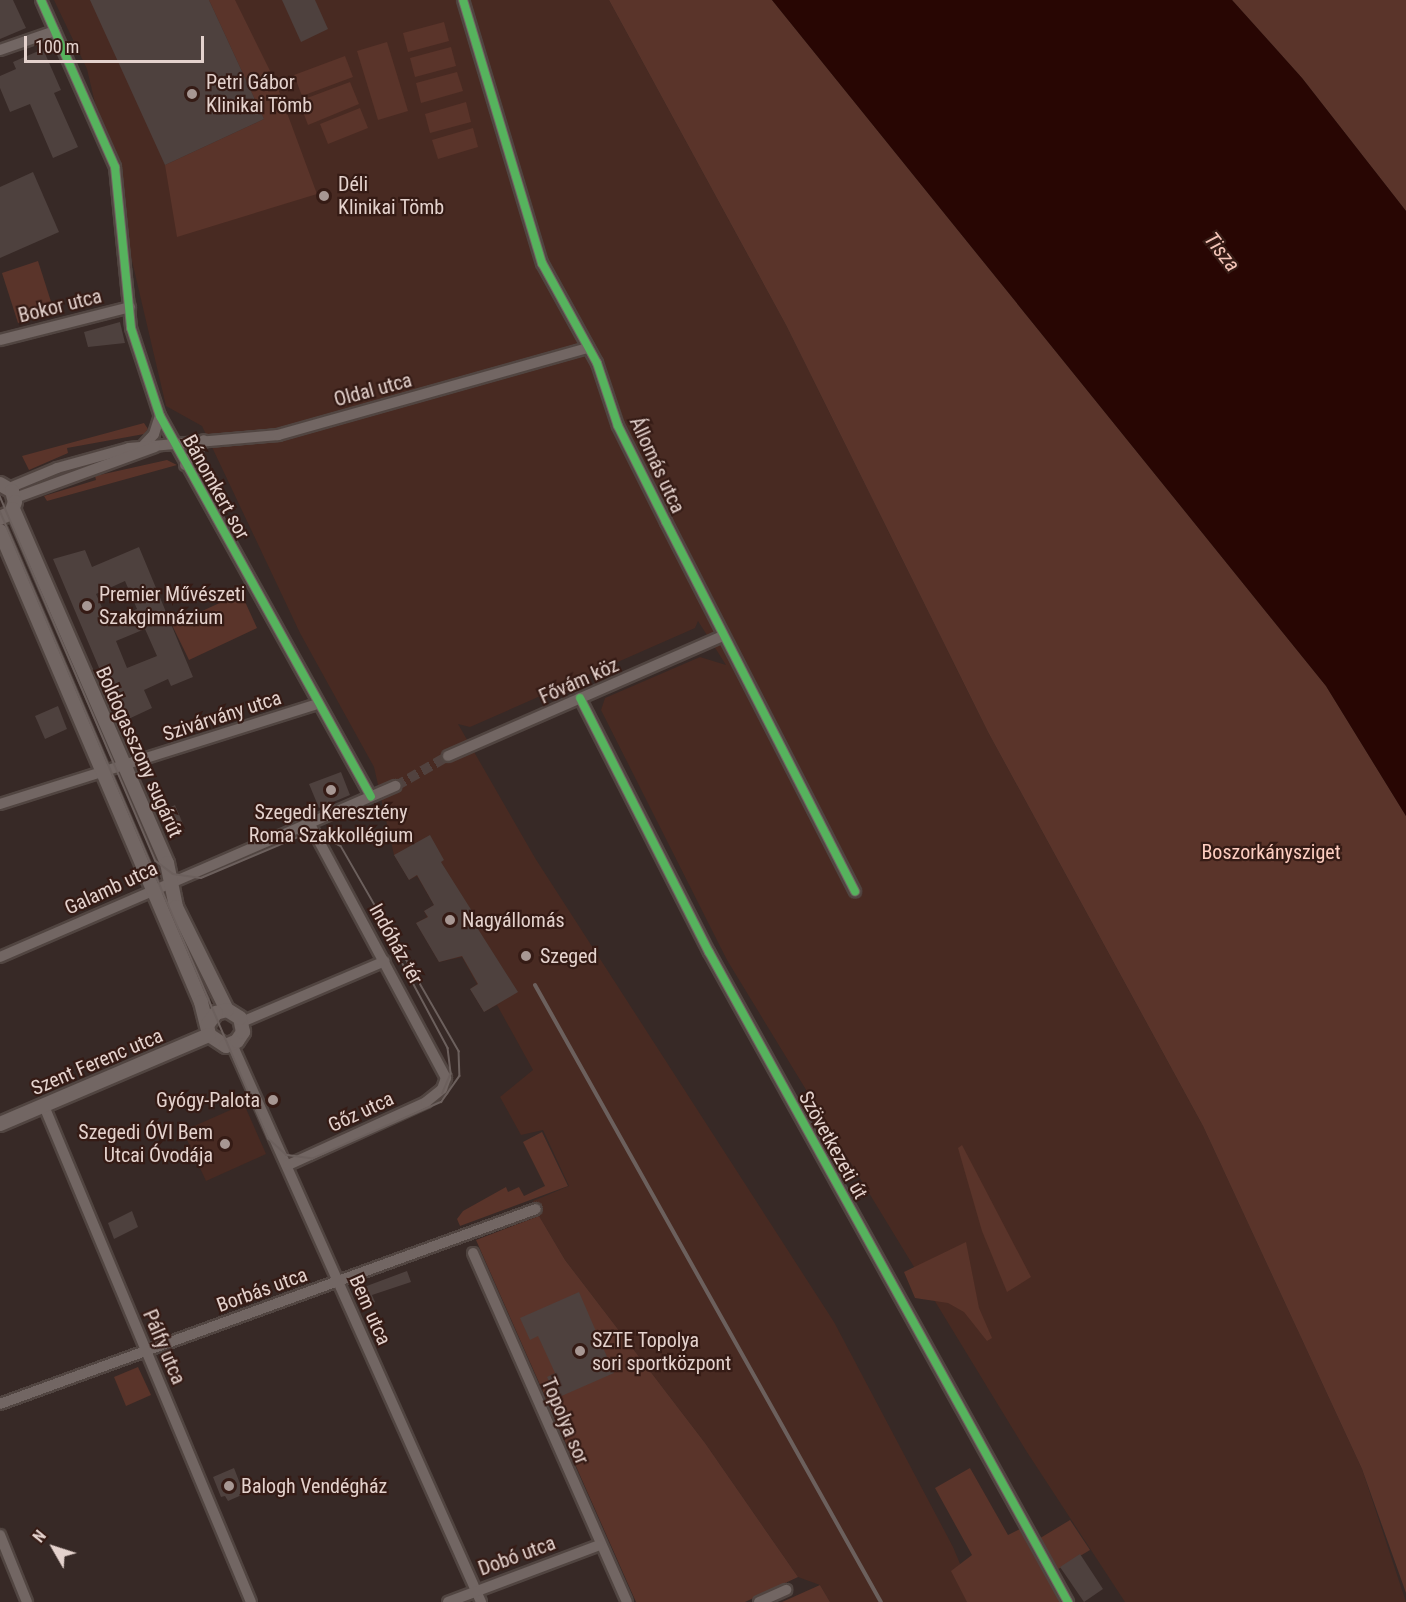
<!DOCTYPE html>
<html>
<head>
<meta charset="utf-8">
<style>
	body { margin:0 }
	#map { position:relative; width:1406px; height:1602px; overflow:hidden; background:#372926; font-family:"Roboto Condensed",sans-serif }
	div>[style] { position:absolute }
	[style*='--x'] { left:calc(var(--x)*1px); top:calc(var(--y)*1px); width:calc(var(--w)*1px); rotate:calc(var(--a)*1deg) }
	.built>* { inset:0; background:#482a22 }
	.green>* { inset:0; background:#5a342a }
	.water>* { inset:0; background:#280603 }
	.building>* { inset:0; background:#4e413e }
	.minor-tunnel>* { height:10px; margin-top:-5px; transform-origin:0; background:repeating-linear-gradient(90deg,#51423f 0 10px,transparent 0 15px) }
	.roads { filter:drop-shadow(2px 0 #514541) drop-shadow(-2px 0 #514541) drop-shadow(0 2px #514541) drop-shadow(0 -2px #514541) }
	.minor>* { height:10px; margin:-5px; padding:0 5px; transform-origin:5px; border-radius:5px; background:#726663 }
	.tertiary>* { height:14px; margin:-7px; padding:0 7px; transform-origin:7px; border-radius:7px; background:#726663 }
	.tram>* { height:1.5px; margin:-0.75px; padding:0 0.75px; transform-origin:0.75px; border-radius:0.75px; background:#6c605d }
	.rail>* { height:4px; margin:-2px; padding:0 2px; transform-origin:2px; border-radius:2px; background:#6c605d }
	.cycleway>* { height:8px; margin:-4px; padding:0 4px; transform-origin:4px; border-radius:4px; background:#56b35d }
	.dots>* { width:16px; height:16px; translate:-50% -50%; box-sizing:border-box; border:3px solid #351b15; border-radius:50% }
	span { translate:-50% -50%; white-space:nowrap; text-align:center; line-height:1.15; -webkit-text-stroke:4.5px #351b15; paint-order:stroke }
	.poi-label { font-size:20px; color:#e4d2cd }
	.left { translate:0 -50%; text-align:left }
	.right { translate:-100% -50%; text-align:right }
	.street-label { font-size:20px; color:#e4d2cd }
	.park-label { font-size:20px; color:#fecec1 }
	.water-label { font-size:21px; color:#f5c5b8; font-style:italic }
	.north { position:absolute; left:24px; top:1518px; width:60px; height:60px; -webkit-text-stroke:4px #351b15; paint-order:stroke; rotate:309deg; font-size:16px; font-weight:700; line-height:24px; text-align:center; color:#e4d2cd }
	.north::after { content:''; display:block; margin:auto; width:21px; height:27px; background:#e4d2cd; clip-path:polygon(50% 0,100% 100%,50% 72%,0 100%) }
	.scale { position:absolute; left:24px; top:36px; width:180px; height:27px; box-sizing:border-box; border:3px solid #e4d2cd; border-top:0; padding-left:8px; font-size:18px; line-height:21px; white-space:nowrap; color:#e4d2cd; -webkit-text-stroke:4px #351b15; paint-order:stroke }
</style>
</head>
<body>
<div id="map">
	<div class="built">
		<div style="clip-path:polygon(54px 0,609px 0,786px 325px,988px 732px,1203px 1126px,1362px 1469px,1406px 1602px,1125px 1602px,1025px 1449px,727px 960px,601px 710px,605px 698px,700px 657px,726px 665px,698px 621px,695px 628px,470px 727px,458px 724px,535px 858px,834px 1322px,953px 1547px,976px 1602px,830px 1602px,820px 1585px,798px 1577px,705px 1443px,565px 1260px,539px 1216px,533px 1201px,569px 1186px,543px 1130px,521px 1135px,500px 1097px,533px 1070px,497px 1005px,484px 1012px,470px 989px,477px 984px,462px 957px,439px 962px,416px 923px,427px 917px,424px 911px,434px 905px,417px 876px,409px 880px,394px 855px,374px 767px,300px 633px,202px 426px,166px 406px,87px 69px)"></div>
		<div style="clip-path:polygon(244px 1104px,266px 1154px,206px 1181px,183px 1131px)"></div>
	</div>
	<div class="green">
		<div style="clip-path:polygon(209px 0,235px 0,276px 83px,317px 194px,177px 237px,165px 165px,264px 119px)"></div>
		<div style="clip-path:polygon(609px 0,772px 0,1326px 686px,1406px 816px,1406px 1593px,1362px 1469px,1203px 1126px,988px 732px,786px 325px)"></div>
		<div style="clip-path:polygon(1232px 0,1406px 0,1406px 211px,1302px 78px)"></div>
		<div style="clip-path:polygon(444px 22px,449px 41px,408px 52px,403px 33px)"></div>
		<div style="clip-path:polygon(387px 42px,408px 111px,378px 120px,357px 51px)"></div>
		<div style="clip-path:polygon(451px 47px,456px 66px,415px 77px,410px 58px)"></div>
		<div style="clip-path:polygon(345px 56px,353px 77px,302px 96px,294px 75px)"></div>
		<div style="clip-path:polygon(457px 72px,463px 91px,421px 103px,416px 83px)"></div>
		<div style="clip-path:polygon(350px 82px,359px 104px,308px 125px,299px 101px)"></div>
		<div style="clip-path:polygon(466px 102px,471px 122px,430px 133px,425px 114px)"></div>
		<div style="clip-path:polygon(360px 108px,368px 128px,328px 144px,320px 124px)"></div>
		<div style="clip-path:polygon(473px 128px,478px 147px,438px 159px,432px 140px)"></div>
		<div style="clip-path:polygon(38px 261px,54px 311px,18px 323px,2px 273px)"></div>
		<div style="clip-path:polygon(144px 423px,148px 429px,144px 434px,67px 448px,68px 453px,29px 470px,22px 456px)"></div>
		<div style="clip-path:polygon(167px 460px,177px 465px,47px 501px,44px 496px,96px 480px,95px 476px)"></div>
		<div style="clip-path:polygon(241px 593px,257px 628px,189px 660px,172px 625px)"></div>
		<div style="clip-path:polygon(542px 1132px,568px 1186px,460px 1226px,457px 1219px,463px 1211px,506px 1187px,508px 1192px,519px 1187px,524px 1196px,545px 1186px,523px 1142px)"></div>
		<div style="clip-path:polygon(962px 1145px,1031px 1277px,1007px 1292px,982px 1231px,958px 1148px)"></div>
		<div style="clip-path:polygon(539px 1216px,565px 1260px,705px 1443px,798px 1577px,745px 1602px,636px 1602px,476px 1240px)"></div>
		<div style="clip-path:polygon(966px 1242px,979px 1308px,992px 1338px,987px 1341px,964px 1312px,948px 1303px,915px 1298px,904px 1272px)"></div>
		<div style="clip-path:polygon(138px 1367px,151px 1395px,126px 1406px,114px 1377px)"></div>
		<div style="clip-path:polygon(970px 1468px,1008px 1535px,1020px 1529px,1063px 1602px,967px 1602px,951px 1571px,972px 1555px,935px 1488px)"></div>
		<div style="clip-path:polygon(1070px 1520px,1090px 1550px,1055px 1571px,1037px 1540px)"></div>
		<div style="clip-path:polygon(820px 1585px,830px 1602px,782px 1602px)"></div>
	</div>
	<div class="water">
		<div style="clip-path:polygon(772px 0,1232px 0,1302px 78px,1406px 211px,1406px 816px,1326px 686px)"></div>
	</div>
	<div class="building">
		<div style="clip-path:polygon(0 0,13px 0,26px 28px,0 39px)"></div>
		<div style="clip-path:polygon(90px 0,209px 0,264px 119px,165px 165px)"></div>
		<div style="clip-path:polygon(282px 0,315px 0,328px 29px,301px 42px)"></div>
		<div style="clip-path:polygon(43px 49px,61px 90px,54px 93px,78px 147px,53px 158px,30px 104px,10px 112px,0 88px,0 76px,16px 69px,13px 62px)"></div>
		<div style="clip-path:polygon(33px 172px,59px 232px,0 258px,0 187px)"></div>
		<div style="clip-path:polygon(120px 322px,125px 343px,88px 347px,84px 332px)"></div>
		<div style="clip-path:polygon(evenodd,139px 547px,193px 677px,171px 686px,168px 679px,144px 690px,152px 708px,122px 722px,53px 559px,85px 550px,92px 567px,139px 547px,125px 581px,137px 609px,108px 621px,96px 594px,125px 581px,139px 547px,145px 629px,157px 656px,127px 668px,116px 641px,145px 629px)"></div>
		<div style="clip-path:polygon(58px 706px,67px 729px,45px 739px,35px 716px)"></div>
		<div style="clip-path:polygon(341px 772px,350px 795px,319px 808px,309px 784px)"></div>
		<div style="clip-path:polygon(175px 805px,183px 824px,168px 831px,160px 812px)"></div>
		<div style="clip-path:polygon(430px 835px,444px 860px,441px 862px,482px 927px,478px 929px,518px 992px,484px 1012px,470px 989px,478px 984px,462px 956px,439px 962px,416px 923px,428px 917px,424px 911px,434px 905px,417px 875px,409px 880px,394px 855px)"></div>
		<div style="clip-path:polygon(132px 1211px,138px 1227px,114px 1239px,108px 1223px)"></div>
		<div style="clip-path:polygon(407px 1271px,411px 1282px,372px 1295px,375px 1302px,364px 1307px,356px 1290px)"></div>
		<div style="clip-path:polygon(579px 1292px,614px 1373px,557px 1398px,547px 1377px,555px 1373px,538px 1336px,530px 1340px,520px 1318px)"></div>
		<div style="clip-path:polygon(234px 1468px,244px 1494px,228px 1501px,225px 1496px,221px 1497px,213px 1477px)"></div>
		<div style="clip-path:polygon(1080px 1554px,1103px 1589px,1084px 1602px,1060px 1567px)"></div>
	</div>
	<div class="minor-tunnel">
		<div style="--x:396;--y:786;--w:60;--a:-30"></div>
	</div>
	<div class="roads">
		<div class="minor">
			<div style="--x:41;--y:0;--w:183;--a:66.1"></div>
			<div style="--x:115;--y:167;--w:162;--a:84.3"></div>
			<div style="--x:131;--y:328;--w:93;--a:71.8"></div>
			<div style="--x:160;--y:416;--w:435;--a:61"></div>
			<div style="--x:463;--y:0;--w:275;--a:73.3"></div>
			<div style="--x:542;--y:263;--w:114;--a:61.2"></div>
			<div style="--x:597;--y:363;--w:66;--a:71.6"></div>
			<div style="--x:618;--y:426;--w:107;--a:63.4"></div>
			<div style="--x:666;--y:522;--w:415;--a:62.9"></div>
			<div style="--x:0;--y:50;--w:58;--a:-19.1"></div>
			<div style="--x:0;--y:340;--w:134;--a:-14.2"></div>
			<div style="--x:143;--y:446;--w:16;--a:-47"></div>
			<div style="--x:154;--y:434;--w:19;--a:-72"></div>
			<div style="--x:185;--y:465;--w:31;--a:-53"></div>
			<div style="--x:9;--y:488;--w:52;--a:-22.6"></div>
			<div style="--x:57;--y:468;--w:75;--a:-15.5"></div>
			<div style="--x:129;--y:448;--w:150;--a:-5"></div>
			<div style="--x:278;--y:435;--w:322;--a:-15.7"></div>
			<div style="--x:15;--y:498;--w:149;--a:-20"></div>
			<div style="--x:580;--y:698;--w:285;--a:63.1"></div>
			<div style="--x:709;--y:952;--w:743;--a:61.09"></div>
			<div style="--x:448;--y:756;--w:300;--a:-23.6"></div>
			<div style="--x:0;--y:804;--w:332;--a:-17.5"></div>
			<div style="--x:0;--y:957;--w:431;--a:-23.4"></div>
			<div style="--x:242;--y:1022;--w:155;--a:-23.1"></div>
			<div style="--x:232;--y:1044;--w:611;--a:65.95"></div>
			<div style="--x:44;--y:1106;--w:537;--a:67.35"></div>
			<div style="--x:288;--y:1165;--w:152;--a:-24.5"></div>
			<div style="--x:426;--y:1102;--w:21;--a:-39"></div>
			<div style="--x:442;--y:1089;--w:12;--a:-70"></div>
			<div style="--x:446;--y:1078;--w:292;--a:-118.2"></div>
			<div style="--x:473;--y:1253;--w:381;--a:66.2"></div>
			<div style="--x:0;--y:1404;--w:570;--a:-19.99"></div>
			<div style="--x:0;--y:1535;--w:72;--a:68.1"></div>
			<div style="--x:448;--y:1602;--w:162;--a:-20.6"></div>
			<div style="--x:759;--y:1602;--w:30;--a:-24"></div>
		</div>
		<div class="tertiary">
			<div style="--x:0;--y:484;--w:14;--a:30"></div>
			<div style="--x:12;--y:491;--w:11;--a:75"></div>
			<div style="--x:15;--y:502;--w:12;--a:110"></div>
			<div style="--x:11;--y:513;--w:12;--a:156"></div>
			<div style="--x:13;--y:509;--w:386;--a:66.5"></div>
			<div style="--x:167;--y:863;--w:45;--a:78.4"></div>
			<div style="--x:176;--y:907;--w:115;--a:63.7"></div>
			<div style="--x:0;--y:531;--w:512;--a:66.89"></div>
			<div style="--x:201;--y:1002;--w:34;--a:76"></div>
			<div style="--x:209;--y:1035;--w:20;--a:33"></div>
			<div style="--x:226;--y:1046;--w:12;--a:-24"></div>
			<div style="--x:237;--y:1041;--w:11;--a:-56"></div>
			<div style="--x:243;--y:1032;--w:14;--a:-102"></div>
			<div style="--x:240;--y:1018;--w:15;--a:-148"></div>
			<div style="--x:227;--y:1010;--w:11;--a:165"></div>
			<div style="--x:216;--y:1013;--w:14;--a:126"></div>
			<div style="--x:0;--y:1124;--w:227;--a:-23.1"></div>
		</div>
	</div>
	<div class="tram">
		<div style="--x:0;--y:496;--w:397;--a:66.9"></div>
		<div style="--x:156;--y:861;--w:21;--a:37"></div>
		<div style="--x:173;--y:874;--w:28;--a:8"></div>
		<div style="--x:201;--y:878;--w:108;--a:-22.8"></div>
		<div style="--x:301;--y:836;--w:21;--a:0"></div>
		<div style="--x:322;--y:836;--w:21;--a:28"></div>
		<div style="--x:341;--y:846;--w:237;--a:60.1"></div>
		<div style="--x:459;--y:1051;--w:25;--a:88"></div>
		<div style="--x:460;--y:1076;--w:32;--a:125"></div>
		<div style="--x:442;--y:1102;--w:141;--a:156.2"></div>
		<div style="--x:313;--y:1159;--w:27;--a:-172"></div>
		<div style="--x:286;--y:1155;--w:24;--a:-138"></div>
		<div style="--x:268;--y:1139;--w:682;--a:-113.14"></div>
		<div style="--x:381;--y:923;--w:142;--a:61.8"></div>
		<div style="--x:448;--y:1048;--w:26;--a:83"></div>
		<div style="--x:451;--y:1074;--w:21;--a:113"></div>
	</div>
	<div class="rail">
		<div style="--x:535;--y:985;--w:707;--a:60.72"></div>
	</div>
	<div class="cycleway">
		<div style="--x:41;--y:0;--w:183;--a:66.1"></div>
		<div style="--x:115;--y:167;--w:162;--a:84.3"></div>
		<div style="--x:131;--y:328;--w:93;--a:71.8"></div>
		<div style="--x:160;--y:416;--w:435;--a:61"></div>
		<div style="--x:463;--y:0;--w:275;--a:73.3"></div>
		<div style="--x:542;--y:263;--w:114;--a:61.2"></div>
		<div style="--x:597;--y:363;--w:66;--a:71.6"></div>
		<div style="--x:618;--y:426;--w:107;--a:63.4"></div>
		<div style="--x:666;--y:522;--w:415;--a:62.9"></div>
		<div style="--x:580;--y:698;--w:285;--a:63.1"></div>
		<div style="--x:709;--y:952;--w:743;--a:61.09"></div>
	</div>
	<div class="dots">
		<div style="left:192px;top:94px;background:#a79793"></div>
		<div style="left:324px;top:196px;background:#a79793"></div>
		<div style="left:87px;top:606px;background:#a79793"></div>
		<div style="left:331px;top:790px;background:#a79793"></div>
		<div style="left:450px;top:920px;background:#a79793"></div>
		<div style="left:526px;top:956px;background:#a79793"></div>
		<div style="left:273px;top:1100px;background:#a79793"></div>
		<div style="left:225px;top:1144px;background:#a79793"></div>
		<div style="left:580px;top:1351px;background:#a79793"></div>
		<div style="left:229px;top:1486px;background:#a79793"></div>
	</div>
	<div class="poi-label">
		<span class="left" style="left:206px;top:94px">Petri Gábor<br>Klinikai Tömb</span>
		<span class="left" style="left:338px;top:196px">Déli<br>Klinikai Tömb</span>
		<span class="left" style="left:99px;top:606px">Premier Művészeti<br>Szakgimnázium</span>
		<span style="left:331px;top:824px">Szegedi Keresztény<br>Roma Szakkollégium</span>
		<span class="left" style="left:462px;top:920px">Nagyállomás</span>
		<span class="left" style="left:540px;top:956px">Szeged</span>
		<span class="right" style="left:260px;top:1100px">Gyógy-Palota</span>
		<span class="right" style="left:213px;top:1144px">Szegedi ÓVI Bem<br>Utcai Óvodája</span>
		<span class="left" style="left:592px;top:1352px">SZTE Topolya<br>sori sportközpont</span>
		<span class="left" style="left:241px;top:1486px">Balogh Vendégház</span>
	</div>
	<div class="street-label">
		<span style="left:60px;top:306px;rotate:-14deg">Bokor utca</span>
		<span style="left:373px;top:390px;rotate:-15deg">Oldal utca</span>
		<span style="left:657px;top:465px;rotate:65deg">Állomás utca</span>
		<span style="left:216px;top:487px;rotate:61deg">Bánomkert sor</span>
		<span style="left:579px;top:681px;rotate:-24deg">Fővám köz</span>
		<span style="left:222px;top:716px;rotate:-18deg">Szivárvány utca</span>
		<span style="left:139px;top:752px;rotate:66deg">Boldogasszony sugárút</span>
		<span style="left:111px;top:888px;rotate:-25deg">Galamb utca</span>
		<span style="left:396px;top:944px;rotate:61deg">Indóház tér</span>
		<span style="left:97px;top:1062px;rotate:-23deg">Szent Ferenc utca</span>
		<span style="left:361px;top:1112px;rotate:-25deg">Gőz utca</span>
		<span style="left:833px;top:1145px;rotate:61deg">Szövetkezeti út</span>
		<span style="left:262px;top:1290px;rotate:-20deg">Borbás utca</span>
		<span style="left:370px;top:1310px;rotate:66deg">Bem utca</span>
		<span style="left:164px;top:1347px;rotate:67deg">Pálfy utca</span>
		<span style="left:565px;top:1421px;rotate:67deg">Topolya sor</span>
		<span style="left:517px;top:1556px;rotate:-20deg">Dobó utca</span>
	</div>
	<div class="park-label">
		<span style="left:1271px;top:852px">Boszorkánysziget</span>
	</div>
	<div class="water-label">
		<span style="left:1222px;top:252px;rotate:52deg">Tisza</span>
	</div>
	<div class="north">N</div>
	<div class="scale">100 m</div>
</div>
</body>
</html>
